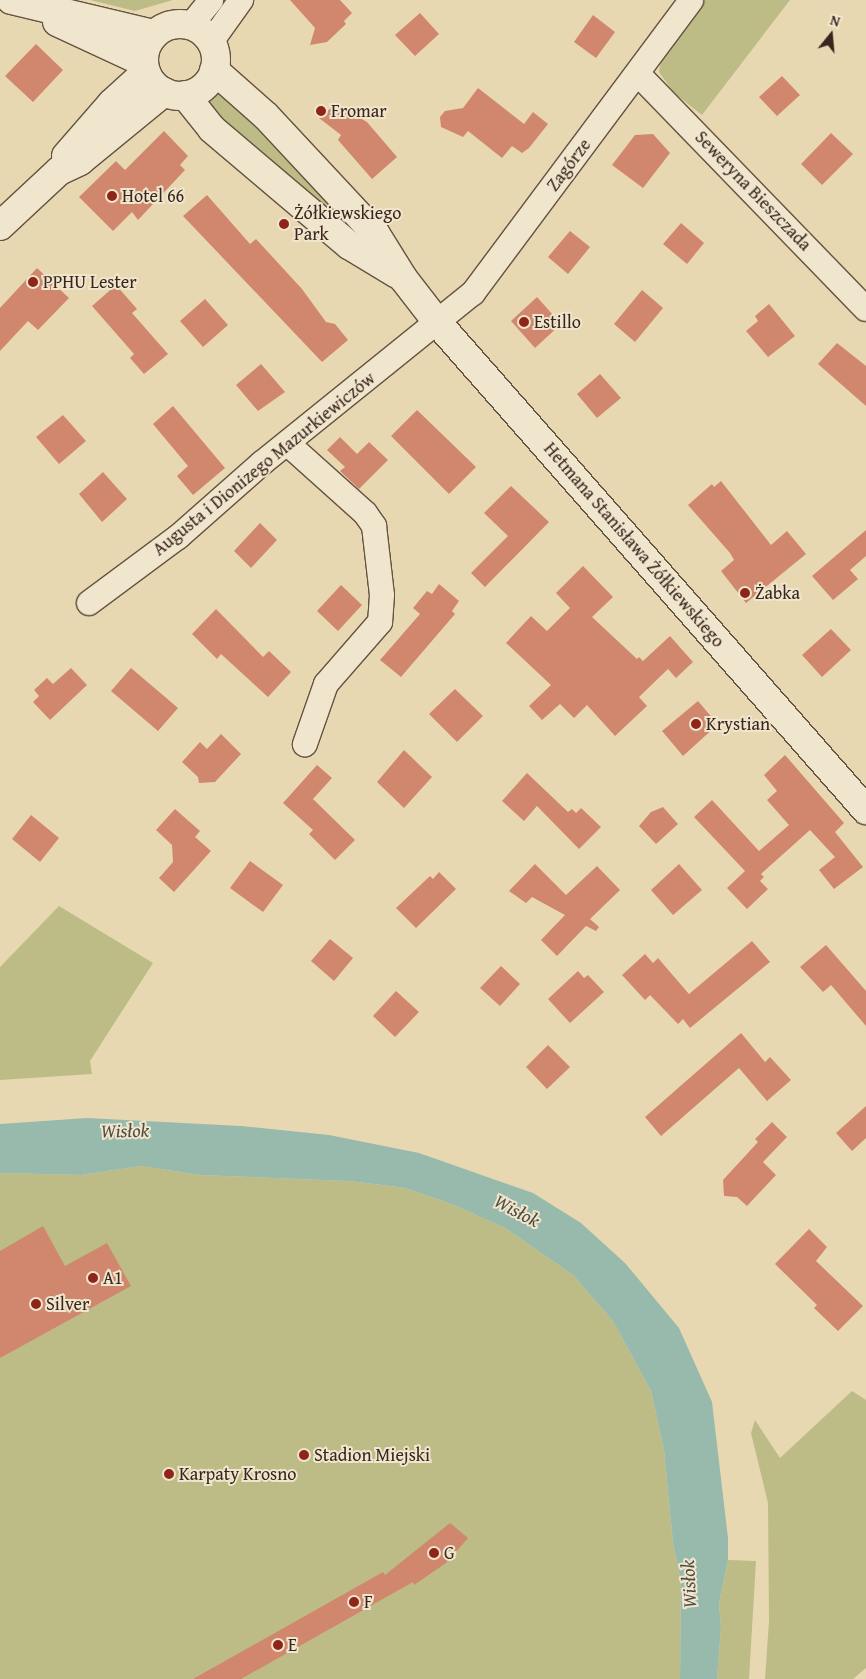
<!DOCTYPE html>
<html>
<head>
<meta charset="utf-8">
<style>
	body { margin:0 }
	#map { position:relative; width:866px; height:1679px; overflow:hidden; background:#e8d8b2; font-family:"Gentium Book Plus",serif }
	div>[style] { position:absolute }
	[style*='--x'] { left:calc(var(--x)*1px); top:calc(var(--y)*1px); width:calc(var(--w)*1px); rotate:calc(var(--a)*1deg) }
	.green>* { inset:0; background:#bdbc87 }
	.water>* { inset:0; background:#97baad }
	.building>* { inset:0; background:#d1876e }
	.roads { filter:drop-shadow(1px 0 #655242) drop-shadow(-1px 0 #655242) drop-shadow(0 1px #655242) drop-shadow(0 -1px #655242) }
	.street>* { height:24px; margin:-12px; padding:0 12px; transform-origin:12px; border-radius:12px; background:#f0e6cd }
	.secondary>* { height:28px; margin:-14px; padding:0 14px; transform-origin:14px; border-radius:14px; background:#f0e6cd }
	.secondary>.ring { margin:-14px; padding:0; box-sizing:content-box; background:none; border:28px solid #f0e6cd; border-radius:50% }
	.dots>* { width:14px; height:14px; translate:-50% -50%; box-sizing:border-box; border:2px solid #f0e6cd; border-radius:50% }
	span { translate:-50% -50%; white-space:nowrap; text-align:center; line-height:1.15; -webkit-text-stroke:4px #f0e6cd; paint-order:stroke }
	.poi-label { font-size:18px; color:#39251d }
	.left { translate:0 -50%; text-align:left }
	.street-label { font-size:18px; color:#39251d }
	.water-label { font-size:19px; color:#504a41; font-style:italic }
	.north { position:absolute; left:806px; top:10px; width:50px; height:50px; -webkit-text-stroke:4px #f0e6cd; paint-order:stroke; rotate:17deg; font-size:14px; font-weight:700; line-height:20px; text-align:center; color:#39251d }
	.north::after { content:''; display:block; margin:auto; width:18px; height:22px; background:#39251d; clip-path:polygon(50% 0,100% 100%,50% 72%,0 100%) }
</style>
</head>
<body>
<div id="map">
	<div class="green">
		<div style="clip-path:polygon(90px 0,173px 0,135px 11px)"></div>
		<div style="clip-path:polygon(705px 0,790px 0,702px 115px,674px 93px,659px 72px,661px 59px)"></div>
		<div style="clip-path:polygon(216px 92px,252px 114px,366px 244px,202px 105px)"></div>
		<div style="clip-path:polygon(59px 906px,153px 963px,90px 1061px,92px 1074px,0 1080px,0 967px)"></div>
		<div style="clip-path:polygon(141px 1166px,200px 1175px,349px 1181px,405px 1188px,454px 1205px,505px 1228px,573px 1275px,613px 1321px,651px 1391px,664px 1450px,673px 1543px,681px 1582px,680px 1679px,0 1679px,0 1173px,81px 1175px)"></div>
		<div style="clip-path:polygon(852px 1391px,866px 1400px,866px 1668px,853px 1679px,765px 1679px,769px 1621px,768px 1503px,751px 1433px,755px 1420px,780px 1458px)"></div>
		<div style="clip-path:polygon(728px 1560px,756px 1561px,749px 1679px,717px 1679px,721px 1627px,719px 1603px)"></div>
	</div>
	<div class="water">
		<div style="clip-path:polygon(87px 1118px,241px 1126px,329px 1135px,419px 1153px,533px 1193px,581px 1223px,625px 1263px,679px 1328px,712px 1402px,728px 1538px,728px 1560px,719px 1603px,721px 1627px,717px 1679px,680px 1679px,681px 1582px,673px 1543px,664px 1450px,651px 1391px,613px 1321px,573px 1275px,505px 1228px,454px 1205px,405px 1188px,349px 1181px,200px 1175px,141px 1166px,81px 1175px,0 1173px,0 1124px)"></div>
	</div>
	<div class="building">
		<div style="clip-path:polygon(290px 0,340px 0,352px 13px,344px 21px,346px 24px,327px 42px,310px 45px,315px 28px)"></div>
		<div style="clip-path:polygon(420px 13px,439px 34px,415px 56px,395px 35px)"></div>
		<div style="clip-path:polygon(593px 15px,615px 32px,596px 58px,574px 42px)"></div>
		<div style="clip-path:polygon(36px 44px,63px 70px,33px 102px,5px 76px)"></div>
		<div style="clip-path:polygon(782px 76px,800px 95px,777px 116px,759px 97px)"></div>
		<div style="clip-path:polygon(478px 88px,524px 124px,533px 112px,548px 124px,529px 148px,522px 153px,512px 146px,502px 158px,468px 131px,463px 137px,441px 127px,440px 117px,445px 111px,463px 108px)"></div>
		<div style="clip-path:polygon(336px 104px,367px 122px,397px 157px,372px 179px,338px 140px,341px 135px,319px 118px)"></div>
		<div style="clip-path:polygon(164px 131px,188px 156px,180px 165px,185px 170px,138px 220px,132px 212px,113px 231px,79px 197px,116px 161px,125px 170px)"></div>
		<div style="clip-path:polygon(831px 133px,853px 154px,822px 185px,801px 164px)"></div>
		<div style="clip-path:polygon(653px 134px,670px 153px,643px 188px,612px 165px,635px 135px)"></div>
		<div style="clip-path:polygon(207px 195px,250px 244px,256px 239px,302px 289px,326px 322px,335px 324px,348px 340px,322px 362px,183px 216px)"></div>
		<div style="clip-path:polygon(681px 223px,704px 243px,687px 264px,663px 244px)"></div>
		<div style="clip-path:polygon(570px 231px,590px 247px,568px 274px,548px 257px)"></div>
		<div style="clip-path:polygon(37px 268px,69px 298px,38px 330px,28px 321px,0 351px,0 308px)"></div>
		<div style="clip-path:polygon(116px 285px,137px 309px,132px 313px,168px 354px,144px 374px,130px 358px,134px 354px,92px 306px)"></div>
		<div style="clip-path:polygon(642px 290px,663px 308px,635px 342px,614px 324px)"></div>
		<div style="clip-path:polygon(537px 297px,561px 324px,535px 348px,511px 321px)"></div>
		<div style="clip-path:polygon(205px 299px,228px 325px,203px 347px,180px 321px)"></div>
		<div style="clip-path:polygon(769px 304px,795px 336px,768px 357px,746px 331px,758px 321px,755px 316px)"></div>
		<div style="clip-path:polygon(837px 343px,866px 366px,866px 406px,818px 364px)"></div>
		<div style="clip-path:polygon(261px 364px,285px 392px,258px 411px,236px 385px)"></div>
		<div style="clip-path:polygon(600px 374px,621px 398px,597px 418px,577px 394px)"></div>
		<div style="clip-path:polygon(173px 406px,225px 468px,193px 495px,177px 476px,188px 466px,153px 424px)"></div>
		<div style="clip-path:polygon(417px 410px,476px 467px,449px 494px,391px 436px)"></div>
		<div style="clip-path:polygon(63px 415px,86px 441px,59px 464px,36px 437px)"></div>
		<div style="clip-path:polygon(340px 437px,357px 454px,369px 442px,388px 460px,359px 489px,340px 471px,345px 467px,327px 450px)"></div>
		<div style="clip-path:polygon(103px 472px,127px 499px,102px 522px,79px 494px)"></div>
		<div style="clip-path:polygon(721px 481px,771px 545px,787px 531px,806px 554px,746px 603px,721px 571px,734px 560px,730px 553px,688px 505px,712px 484px,714px 487px)"></div>
		<div style="clip-path:polygon(511px 486px,549px 522px,485px 587px,471px 573px,508px 536px,484px 513px)"></div>
		<div style="clip-path:polygon(260px 523px,277px 540px,251px 568px,234px 551px)"></div>
		<div style="clip-path:polygon(866px 530px,866px 556px,850px 570px,858px 579px,833px 600px,812px 576px)"></div>
		<div style="clip-path:polygon(583px 566px,613px 597px,592px 617px,637px 659px,639px 657px,643px 661px,670px 636px,693px 662px,676px 678px,668px 669px,639px 697px,647px 706px,615px 736px,587px 705px,574px 718px,560px 704px,542px 720px,529px 706px,551px 685px,506px 643px,531px 616px,547px 631px,570px 608px,556px 593px)"></div>
		<div style="clip-path:polygon(439px 584px,459px 601px,452px 611px,455px 614px,401px 677px,380px 660px,420px 614px,413px 608px,427px 591px,432px 594px)"></div>
		<div style="clip-path:polygon(341px 585px,362px 605px,338px 631px,317px 611px)"></div>
		<div style="clip-path:polygon(216px 609px,263px 657px,269px 651px,291px 672px,268px 697px,221px 654px,217px 659px,192px 634px)"></div>
		<div style="clip-path:polygon(831px 629px,851px 650px,822px 677px,802px 655px)"></div>
		<div style="clip-path:polygon(71px 668px,87px 685px,50px 720px,33px 702px,39px 696px,34px 690px,47px 678px,53px 684px)"></div>
		<div style="clip-path:polygon(131px 668px,178px 708px,158px 731px,111px 691px)"></div>
		<div style="clip-path:polygon(455px 689px,483px 716px,457px 742px,429px 714px)"></div>
		<div style="clip-path:polygon(698px 701px,714px 720px,715px 727px,683px 756px,662px 731px)"></div>
		<div style="clip-path:polygon(221px 734px,241px 754px,215px 782px,199px 783px,198px 777px,182px 762px,200px 742px,207px 749px)"></div>
		<div style="clip-path:polygon(404px 750px,432px 777px,404px 808px,377px 782px)"></div>
		<div style="clip-path:polygon(785px 755px,844px 823px,835px 832px,863px 867px,834px 889px,819px 870px,835px 857px,810px 830px,761px 874px,764px 877px,760px 881px,768px 889px,747px 909px,727px 888px,745px 871px,694px 817px,712px 800px,759px 851px,789px 825px,767px 800px,777px 791px,764px 775px)"></div>
		<div style="clip-path:polygon(317px 765px,332px 778px,313px 799px,355px 840px,335px 860px,309px 834px,313px 830px,283px 803px)"></div>
		<div style="clip-path:polygon(527px 773px,568px 812px,572px 809px,576px 813px,581px 808px,601px 827px,579px 849px,537px 806px,524px 821px,502px 801px)"></div>
		<div style="clip-path:polygon(663px 807px,678px 824px,656px 844px,639px 826px,651px 812px)"></div>
		<div style="clip-path:polygon(175px 809px,200px 831px,195px 837px,211px 851px,174px 892px,159px 878px,173px 862px,172px 845px,156px 830px)"></div>
		<div style="clip-path:polygon(31px 815px,59px 838px,40px 862px,12px 839px)"></div>
		<div style="clip-path:polygon(250px 861px,283px 885px,263px 912px,230px 888px)"></div>
		<div style="clip-path:polygon(535px 864px,566px 895px,597px 866px,620px 890px,590px 919px,599px 927px,596px 931px,586px 926px,557px 956px,541px 940px,565px 915px,532px 897px,526px 903px,509px 891px)"></div>
		<div style="clip-path:polygon(679px 864px,702px 890px,673px 915px,651px 890px)"></div>
		<div style="clip-path:polygon(439px 872px,456px 889px,416px 928px,396px 908px,430px 876px,433px 879px)"></div>
		<div style="clip-path:polygon(330px 939px,353px 958px,334px 981px,311px 961px)"></div>
		<div style="clip-path:polygon(752px 941px,770px 962px,690px 1028px,683px 1019px,678px 1024px,650px 995px,645px 1000px,622px 975px,645px 954px,653px 963px,658px 958px,689px 994px)"></div>
		<div style="clip-path:polygon(826px 945px,866px 991px,866px 1026px,831px 985px,823px 992px,800px 967px)"></div>
		<div style="clip-path:polygon(501px 966px,520px 984px,500px 1006px,480px 988px)"></div>
		<div style="clip-path:polygon(578px 971px,584px 978px,588px 975px,604px 992px,570px 1023px,548px 999px)"></div>
		<div style="clip-path:polygon(396px 991px,419px 1012px,395px 1037px,373px 1016px)"></div>
		<div style="clip-path:polygon(741px 1033px,765px 1062px,770px 1057px,791px 1080px,767px 1101px,739px 1068px,661px 1136px,645px 1117px)"></div>
		<div style="clip-path:polygon(548px 1045px,570px 1067px,547px 1089px,526px 1067px)"></div>
		<div style="clip-path:polygon(866px 1106px,866px 1138px,852px 1151px,836px 1133px)"></div>
		<div style="clip-path:polygon(772px 1122px,787px 1137px,763px 1162px,776px 1175px,747px 1206px,737px 1197px,724px 1196px,723px 1180px,758px 1142px,755px 1139px)"></div>
		<div style="clip-path:polygon(43px 1226px,65px 1266px,107px 1243px,131px 1286px,0 1358px,0 1251px)"></div>
		<div style="clip-path:polygon(809px 1229px,827px 1247px,816px 1261px,863px 1306px,838px 1331px,814px 1308px,817px 1305px,775px 1264px)"></div>
		<div style="clip-path:polygon(450px 1523px,468px 1538px,446px 1563px,414px 1585px,413px 1582px,241px 1679px,193px 1679px,383px 1572px,385px 1575px)"></div>
	</div>
	<div class="roads">
		<div class="street">
			<div style="--x:191;--y:25;--w:32;--a:-51"></div>
			<div style="--x:211;--y:42;--w:52;--a:-54.5"></div>
			<div style="--x:638;--y:74;--w:327;--a:45.9"></div>
			<div style="--x:288;--y:444;--w:103;--a:41.9"></div>
			<div style="--x:365;--y:513;--w:16;--a:55"></div>
			<div style="--x:374;--y:526;--w:69;--a:83.4"></div>
			<div style="--x:382;--y:595;--w:27;--a:94"></div>
			<div style="--x:380;--y:622;--w:82;--a:131.1"></div>
			<div style="--x:326;--y:684;--w:64;--a:109.3"></div>
			<div style="--x:89;--y:603;--w:111;--a:-36.6"></div>
			<div style="--x:178;--y:537;--w:112;--a:-41.4"></div>
			<div style="--x:262;--y:463;--w:271;--a:-38.9"></div>
			<div style="--x:473;--y:293;--w:365;--a:-53.3"></div>
		</div>
		<div class="secondary">
			<div style="--x:11;--y:0;--w:147;--a:13.4"></div>
			<div style="--x:57;--y:22;--w:95;--a:24.9"></div>
			<div class="ring" style="left:144px;top:24px;width:44px;height:44px"></div>
			<div style="--x:214;--y:70;--w:69;--a:41.5"></div>
			<div style="--x:266;--y:116;--w:160;--a:47"></div>
			<div style="--x:375;--y:233;--w:53;--a:58.1"></div>
			<div style="--x:403;--y:278;--w:56;--a:52.3"></div>
			<div style="--x:437;--y:322;--w:650;--a:48.68"></div>
			<div style="--x:185;--y:95;--w:43;--a:51.5"></div>
			<div style="--x:212;--y:129;--w:180;--a:40.3"></div>
			<div style="--x:349;--y:245;--w:56;--a:31.1"></div>
			<div style="--x:66;--y:156;--w:70;--a:-49"></div>
			<div style="--x:112;--y:103;--w:46;--a:-42.4"></div>
			<div style="--x:0;--y:226;--w:81;--a:-43"></div>
			<div style="--x:59;--y:171;--w:23;--a:-25"></div>
			<div style="--x:80;--y:161;--w:109;--a:-39.4"></div>
		</div>
	</div>
	<div class="dots">
		<div style="left:321px;top:111px;background:#8f2418"></div>
		<div style="left:112px;top:196px;background:#8f2418"></div>
		<div style="left:284px;top:224px;background:#8f2418"></div>
		<div style="left:33px;top:282px;background:#8f2418"></div>
		<div style="left:524px;top:322px;background:#8f2418"></div>
		<div style="left:745px;top:593px;background:#8f2418"></div>
		<div style="left:696px;top:724px;background:#8f2418"></div>
		<div style="left:93px;top:1278px;background:#8f2418"></div>
		<div style="left:36px;top:1304px;background:#8f2418"></div>
		<div style="left:304px;top:1455px;background:#8f2418"></div>
		<div style="left:169px;top:1474px;background:#8f2418"></div>
		<div style="left:434px;top:1553px;background:#8f2418"></div>
		<div style="left:354px;top:1602px;background:#8f2418"></div>
		<div style="left:278px;top:1645px;background:#8f2418"></div>
	</div>
	<div class="poi-label">
		<span class="left" style="left:331px;top:111px">Fromar</span>
		<span class="left" style="left:122px;top:196px">Hotel 66</span>
		<span class="left" style="left:294px;top:224px">Żółkiewskiego<br>Park</span>
		<span class="left" style="left:43px;top:282px">PPHU Lester</span>
		<span class="left" style="left:534px;top:322px">Estillo</span>
		<span class="left" style="left:755px;top:593px">Żabka</span>
		<span class="left" style="left:706px;top:724px">Krystian</span>
		<span class="left" style="left:103px;top:1278px">A1</span>
		<span class="left" style="left:46px;top:1304px">Silver</span>
		<span class="left" style="left:314px;top:1455px">Stadion Miejski</span>
		<span class="left" style="left:179px;top:1474px">Karpaty Krosno</span>
		<span class="left" style="left:444px;top:1553px">G</span>
		<span class="left" style="left:364px;top:1602px">F</span>
		<span class="left" style="left:288px;top:1645px">E</span>
	</div>
	<div class="street-label">
		<span style="left:569px;top:165px;rotate:-53deg">Zagórze</span>
		<span style="left:753px;top:191px;rotate:46deg">Seweryna Bieszczada</span>
		<span style="left:264px;top:464px;rotate:-39deg">Augusta i Dionizego Mazurkiewiczów</span>
		<span style="left:634px;top:545px;rotate:49deg">Hetmana Stanisława Żółkiewskiego</span>
	</div>
	<div class="water-label">
		<span style="left:125px;top:1131px;rotate:-1deg">Wisłok</span>
		<span style="left:517px;top:1211px;rotate:28deg">Wisłok</span>
		<span style="left:689px;top:1584px;rotate:-93deg">Wisłok</span>
	</div>
	<div class="north">N</div>
</div>
</body>
</html>
